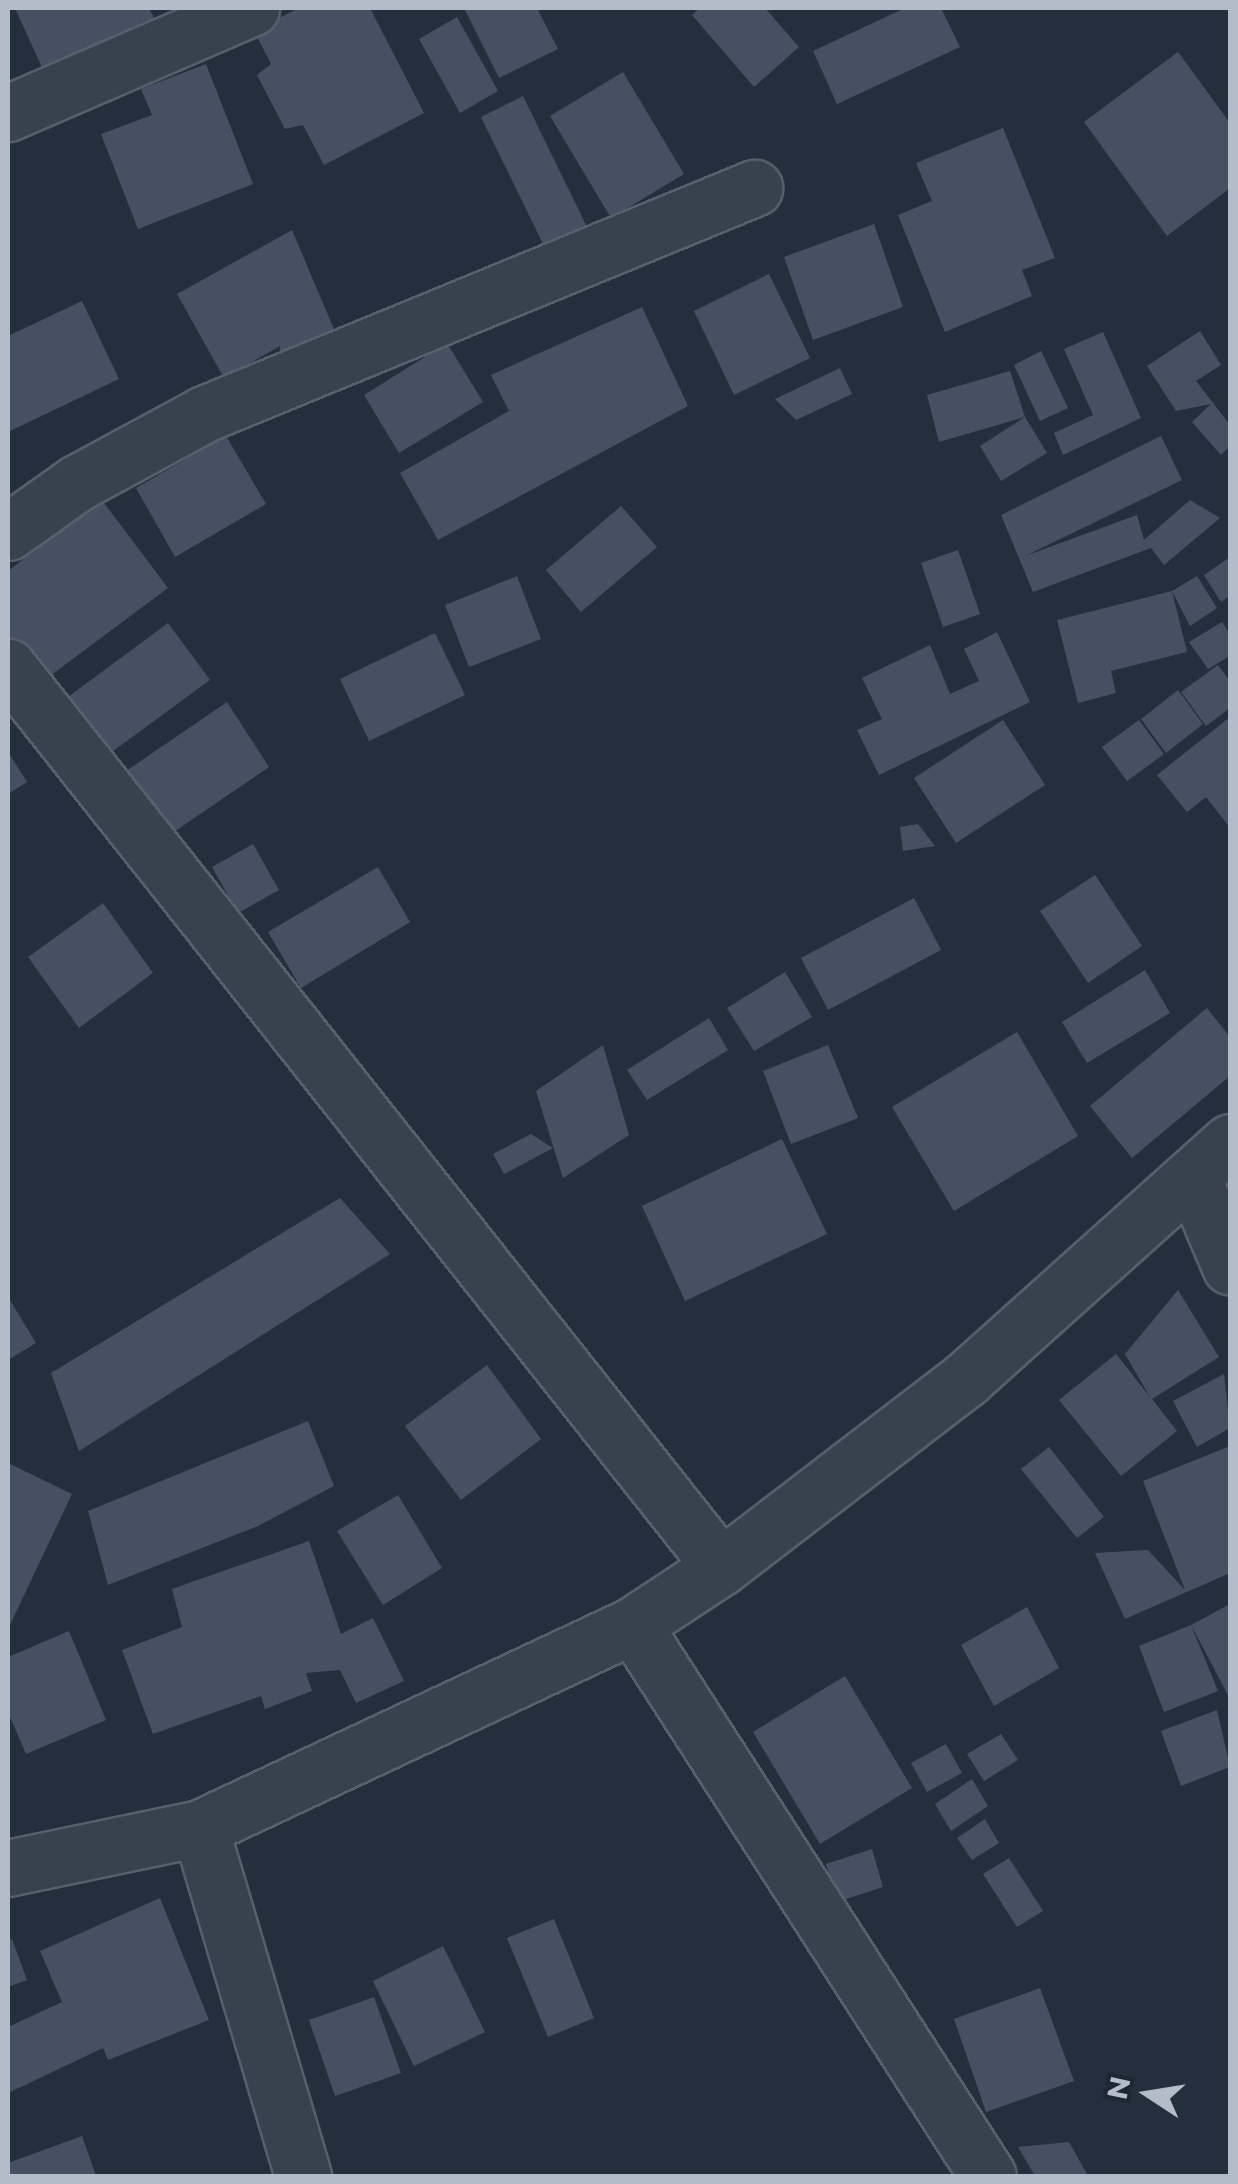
<!DOCTYPE html>
<html>
<head>
<meta charset="utf-8">
<style>
	body { margin:0 }
	#map { position:relative; width:1238px; height:2184px; overflow:hidden; background:#242f3e; font-family:Montserrat,sans-serif }
	div>[style] { position:absolute }
	[style*='--x'] { left:calc(var(--x)*1px); top:calc(var(--y)*1px); width:calc(var(--w)*1px); rotate:calc(var(--a)*1deg) }
	.building>* { inset:0; background:#455162 }
	.roads { filter:drop-shadow(2px 0 #565f6c) drop-shadow(-2px 0 #565f6c) drop-shadow(0 2px #565f6c) drop-shadow(0 -2px #565f6c) }
	.minor>* { height:55px; margin:-27.5px; padding:0 27.5px; transform-origin:27.5px; border-radius:27.5px; background:#38414e }
	span { translate:-50% -50%; white-space:nowrap; text-align:center; line-height:1.15; -webkit-text-stroke:10px #1d2633; paint-order:stroke }
	.frame { position:absolute; inset:0; border:10px solid #b4bcc9; pointer-events:none }
	.north { position:absolute; left:1098px; top:2044px; width:100px; height:100px; -webkit-text-stroke:8px #1d2633; paint-order:stroke; rotate:282deg; font-size:28px; font-weight:700; line-height:40px; text-align:center; color:#b4bcc9 }
	.north::after { content:''; display:block; margin:auto; width:35px; height:45px; background:#b4bcc9; clip-path:polygon(50% 0,100% 100%,50% 72%,0 100%) }
</style>
</head>
<body>
<div id="map">
	<div class="building">
		<div style="clip-path:polygon(15px 8px,149px 8px,156px 22px,45px 74px)"></div>
		<div style="clip-path:polygon(299px 8px,370px 8px,424px 113px,324px 165px,303px 125px,285px 129px,257px 75px,271px 64px,254px 31px)"></div>
		<div style="clip-path:polygon(464px 8px,537px 8px,558px 49px,499px 78px)"></div>
		<div style="clip-path:polygon(700px 8px,765px 8px,799px 47px,754px 87px,692px 15px)"></div>
		<div style="clip-path:polygon(905px 8px,941px 8px,960px 47px,837px 104px,813px 51px)"></div>
		<div style="clip-path:polygon(457px 17px,498px 91px,460px 113px,419px 39px)"></div>
		<div style="clip-path:polygon(1178px 52px,1230px 123px,1230px 188px,1167px 236px,1084px 122px)"></div>
		<div style="clip-path:polygon(206px 64px,253px 184px,138px 229px,101px 134px,152px 115px,141px 89px)"></div>
		<div style="clip-path:polygon(623px 72px,684px 174px,611px 218px,550px 116px)"></div>
		<div style="clip-path:polygon(523px 96px,588px 229px,546px 250px,481px 117px)"></div>
		<div style="clip-path:polygon(1003px 128px,1055px 258px,1022px 270px,1032px 296px,945px 332px,898px 215px,932px 201px,916px 163px)"></div>
		<div style="clip-path:polygon(874px 224px,903px 307px,813px 340px,784px 257px)"></div>
		<div style="clip-path:polygon(292px 230px,339px 341px,280px 368px,280px 346px,224px 378px,177px 294px)"></div>
		<div style="clip-path:polygon(769px 274px,810px 358px,734px 395px,694px 311px)"></div>
		<div style="clip-path:polygon(82px 301px,119px 379px,8px 432px,8px 336px)"></div>
		<div style="clip-path:polygon(642px 307px,688px 406px,438px 540px,400px 473px,509px 411px,491px 375px)"></div>
		<div style="clip-path:polygon(1200px 331px,1221px 365px,1196px 381px,1230px 425px,1230px 446px,1221px 455px,1192px 422px,1211px 404px,1176px 411px,1147px 366px)"></div>
		<div style="clip-path:polygon(1103px 332px,1141px 418px,1063px 455px,1054px 433px,1093px 415px,1064px 349px)"></div>
		<div style="clip-path:polygon(447px 343px,483px 402px,399px 453px,364px 395px)"></div>
		<div style="clip-path:polygon(1041px 351px,1068px 408px,1040px 421px,1014px 365px)"></div>
		<div style="clip-path:polygon(840px 368px,852px 394px,796px 420px,775px 399px)"></div>
		<div style="clip-path:polygon(1010px 371px,1025px 417px,1047px 453px,1001px 481px,980px 446px,1025px 417px,939px 442px,927px 395px)"></div>
		<div style="clip-path:polygon(226px 436px,266px 504px,175px 557px,136px 488px)"></div>
		<div style="clip-path:polygon(1161px 436px,1182px 480px,1025px 556px,1137px 515px,1144px 540px,1190px 500px,1220px 518px,1164px 565px,1151px 548px,1033px 592px,1001px 515px)"></div>
		<div style="clip-path:polygon(101px 499px,168px 588px,38px 685px,8px 644px,8px 571px)"></div>
		<div style="clip-path:polygon(621px 506px,657px 547px,581px 612px,546px 570px)"></div>
		<div style="clip-path:polygon(958px 550px,980px 614px,943px 627px,921px 563px)"></div>
		<div style="clip-path:polygon(1230px 557px,1230px 596px,1221px 602px,1204px 575px)"></div>
		<div style="clip-path:polygon(517px 576px,541px 639px,469px 667px,445px 605px)"></div>
		<div style="clip-path:polygon(1197px 576px,1217px 608px,1190px 626px,1172px 591px,1187px 652px,1111px 671px,1116px 693px,1078px 703px,1057px 620px,1172px 591px)"></div>
		<div style="clip-path:polygon(1222px 622px,1230px 634px,1230px 656px,1208px 669px,1189px 642px)"></div>
		<div style="clip-path:polygon(168px 623px,210px 680px,98px 762px,57px 705px)"></div>
		<div style="clip-path:polygon(997px 632px,1030px 702px,879px 775px,857px 730px,882px 719px,862px 678px,930px 645px,950px 694px,979px 681px,964px 649px)"></div>
		<div style="clip-path:polygon(435px 633px,465px 695px,369px 741px,340px 679px)"></div>
		<div style="clip-path:polygon(1218px 665px,1230px 681px,1230px 708px,1206px 726px,1181px 692px)"></div>
		<div style="clip-path:polygon(1178px 690px,1203px 724px,1166px 753px,1141px 719px)"></div>
		<div style="clip-path:polygon(227px 702px,269px 767px,168px 836px,126px 771px)"></div>
		<div style="clip-path:polygon(1230px 717px,1230px 828px,1206px 797px,1187px 812px,1157px 775px)"></div>
		<div style="clip-path:polygon(1003px 720px,1045px 785px,956px 843px,914px 778px)"></div>
		<div style="clip-path:polygon(1139px 720px,1164px 754px,1127px 781px,1102px 747px)"></div>
		<div style="clip-path:polygon(8px 752px,27px 782px,8px 794px)"></div>
		<div style="clip-path:polygon(918px 824px,935px 846px,903px 851px,900px 827px)"></div>
		<div style="clip-path:polygon(253px 844px,279px 890px,238px 913px,212px 867px)"></div>
		<div style="clip-path:polygon(378px 867px,410px 922px,301px 988px,268px 932px)"></div>
		<div style="clip-path:polygon(1095px 875px,1142px 946px,1088px 983px,1040px 911px)"></div>
		<div style="clip-path:polygon(914px 898px,941px 950px,828px 1010px,801px 958px)"></div>
		<div style="clip-path:polygon(103px 903px,153px 973px,79px 1028px,28px 957px)"></div>
		<div style="clip-path:polygon(1145px 970px,1170px 1013px,1087px 1063px,1062px 1022px)"></div>
		<div style="clip-path:polygon(785px 972px,812px 1017px,754px 1051px,727px 1008px)"></div>
		<div style="clip-path:polygon(1207px 1008px,1230px 1037px,1230px 1076px,1132px 1158px,1090px 1106px)"></div>
		<div style="clip-path:polygon(709px 1018px,728px 1050px,647px 1100px,627px 1070px)"></div>
		<div style="clip-path:polygon(1017px 1032px,1078px 1136px,954px 1211px,892px 1107px)"></div>
		<div style="clip-path:polygon(603px 1045px,629px 1135px,563px 1178px,536px 1091px)"></div>
		<div style="clip-path:polygon(828px 1045px,858px 1118px,791px 1144px,763px 1071px)"></div>
		<div style="clip-path:polygon(531px 1134px,553px 1148px,504px 1174px,493px 1154px)"></div>
		<div style="clip-path:polygon(782px 1139px,827px 1234px,685px 1301px,642px 1206px)"></div>
		<div style="clip-path:polygon(340px 1198px,390px 1254px,79px 1451px,51px 1373px)"></div>
		<div style="clip-path:polygon(1178px 1290px,1219px 1357px,1152px 1399px,1177px 1431px,1121px 1476px,1059px 1400px,1116px 1354px,1150px 1397px,1125px 1354px)"></div>
		<div style="clip-path:polygon(8px 1297px,36px 1343px,8px 1360px)"></div>
		<div style="clip-path:polygon(487px 1365px,541px 1439px,461px 1500px,405px 1426px)"></div>
		<div style="clip-path:polygon(1224px 1374px,1230px 1428px,1197px 1447px,1173px 1401px)"></div>
		<div style="clip-path:polygon(308px 1421px,334px 1486px,258px 1526px,108px 1585px,88px 1511px)"></div>
		<div style="clip-path:polygon(1230px 1446px,1230px 1573px,1125px 1619px,1095px 1553px,1148px 1550px,1185px 1590px,1143px 1481px)"></div>
		<div style="clip-path:polygon(1049px 1447px,1104px 1517px,1077px 1538px,1021px 1469px)"></div>
		<div style="clip-path:polygon(8px 1463px,72px 1494px,8px 1629px)"></div>
		<div style="clip-path:polygon(398px 1495px,442px 1568px,383px 1605px,337px 1531px)"></div>
		<div style="clip-path:polygon(309px 1541px,341px 1634px,373px 1618px,404px 1681px,356px 1703px,340px 1670px,306px 1673px,312px 1691px,265px 1709px,261px 1696px,153px 1734px,122px 1650px,182px 1627px,172px 1589px)"></div>
		<div style="clip-path:polygon(1230px 1604px,1230px 1699px,1191px 1625px)"></div>
		<div style="clip-path:polygon(1027px 1607px,1059px 1668px,994px 1706px,961px 1645px)"></div>
		<div style="clip-path:polygon(1191px 1625px,1218px 1691px,1164px 1712px,1139px 1646px)"></div>
		<div style="clip-path:polygon(69px 1631px,106px 1720px,26px 1754px,8px 1712px,8px 1657px)"></div>
		<div style="clip-path:polygon(845px 1676px,912px 1788px,820px 1844px,753px 1732px)"></div>
		<div style="clip-path:polygon(1217px 1710px,1230px 1767px,1181px 1786px,1161px 1731px)"></div>
		<div style="clip-path:polygon(1001px 1734px,1018px 1760px,984px 1781px,967px 1754px)"></div>
		<div style="clip-path:polygon(946px 1744px,962px 1773px,927px 1792px,911px 1763px)"></div>
		<div style="clip-path:polygon(972px 1779px,988px 1806px,951px 1831px,935px 1804px)"></div>
		<div style="clip-path:polygon(985px 1819px,999px 1843px,972px 1860px,957px 1838px)"></div>
		<div style="clip-path:polygon(872px 1849px,883px 1887px,837px 1902px,826px 1864px)"></div>
		<div style="clip-path:polygon(1009px 1858px,1043px 1911px,1017px 1927px,983px 1874px)"></div>
		<div style="clip-path:polygon(160px 1898px,209px 2020px,108px 2060px,103px 2048px,8px 2093px,8px 2027px,62px 2002px,40px 1951px)"></div>
		<div style="clip-path:polygon(554px 1919px,594px 2018px,548px 2037px,507px 1938px)"></div>
		<div style="clip-path:polygon(12px 1939px,27px 1980px,8px 1987px,8px 1941px)"></div>
		<div style="clip-path:polygon(443px 1946px,485px 2032px,414px 2066px,373px 1981px)"></div>
		<div style="clip-path:polygon(1040px 1988px,1074px 2081px,986px 2112px,954px 2019px)"></div>
		<div style="clip-path:polygon(374px 1997px,401px 2073px,335px 2096px,309px 2020px)"></div>
		<div style="clip-path:polygon(82px 2136px,96px 2176px,8px 2176px,8px 2163px)"></div>
		<div style="clip-path:polygon(1069px 2142px,1088px 2176px,1035px 2176px,1018px 2147px)"></div>
	</div>
	<div class="roads">
		<div class="minor">
			<div style="--x:8;--y:113;--w:265;--a:-23.4"></div>
			<div style="--x:8;--y:532;--w:85;--a:-35.4"></div>
			<div style="--x:77;--y:483;--w:145;--a:-28.5"></div>
			<div style="--x:204;--y:414;--w:595;--a:-22.34"></div>
			<div style="--x:8;--y:667;--w:1148;--a:51.61"></div>
			<div style="--x:1193;--y:1179;--w:95;--a:67"></div>
			<div style="--x:633;--y:1625;--w:655;--a:57.21"></div>
			<div style="--x:200;--y:1828;--w:363;--a:73.5"></div>
			<div style="--x:8;--y:1868;--w:196;--a:-11.8"></div>
			<div style="--x:200;--y:1828;--w:478;--a:-25.1"></div>
			<div style="--x:633;--y:1625;--w:105;--a:-33.4"></div>
			<div style="--x:721;--y:1567;--w:310;--a:-37.5"></div>
			<div style="--x:967;--y:1378;--w:353;--a:-41.9"></div>
		</div>
	</div>
	<div class="frame"></div>
	<div class="north">N</div>
</div>
</body>
</html>
